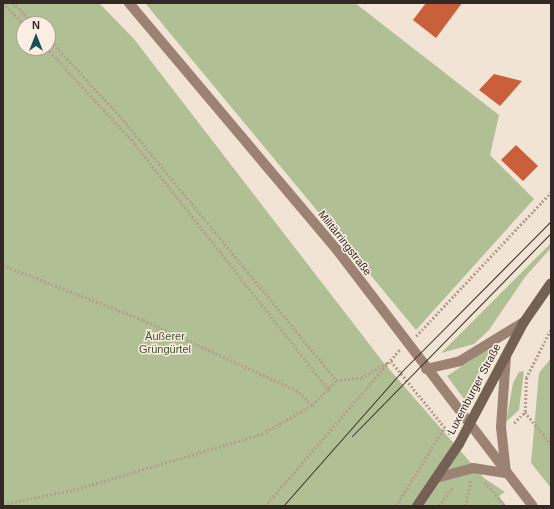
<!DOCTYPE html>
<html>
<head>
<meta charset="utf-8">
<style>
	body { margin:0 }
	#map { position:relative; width:554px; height:509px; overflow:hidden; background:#f1e4d5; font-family:Helvetica,sans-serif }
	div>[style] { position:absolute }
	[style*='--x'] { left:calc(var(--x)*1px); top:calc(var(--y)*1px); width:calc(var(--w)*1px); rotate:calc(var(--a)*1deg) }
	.green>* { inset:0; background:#b1bf95 }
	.building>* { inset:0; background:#c9603b }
	.path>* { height:2.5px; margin-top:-1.25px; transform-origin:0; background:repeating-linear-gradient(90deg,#b49e8c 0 2px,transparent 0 4px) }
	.secondary>* { height:10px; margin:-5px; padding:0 5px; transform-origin:5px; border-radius:5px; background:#9c8273 }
	.primary>* { height:10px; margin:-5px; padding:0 5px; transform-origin:5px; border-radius:5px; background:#756055 }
	.tram>* { height:1px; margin:-0.5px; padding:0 0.5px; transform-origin:0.5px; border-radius:0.5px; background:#332924 }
	span { translate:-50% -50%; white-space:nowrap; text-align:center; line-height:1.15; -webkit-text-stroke:3px #f9eee1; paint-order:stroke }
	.street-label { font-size:11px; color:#332924 }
	.park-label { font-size:11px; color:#415128 }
	.frame { position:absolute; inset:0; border:4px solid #332924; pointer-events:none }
	.north { position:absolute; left:16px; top:16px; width:40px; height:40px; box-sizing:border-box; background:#f9eee1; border:1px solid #aa9f95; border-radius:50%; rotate:0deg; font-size:11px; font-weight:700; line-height:16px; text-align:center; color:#332924 }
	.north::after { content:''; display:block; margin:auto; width:14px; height:18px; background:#1a5054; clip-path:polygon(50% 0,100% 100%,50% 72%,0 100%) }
</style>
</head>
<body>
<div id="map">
	<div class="green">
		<div style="clip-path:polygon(evenodd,3px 3px,99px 3px,134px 39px,383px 362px,484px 478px,505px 492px,499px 496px,506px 506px,3px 506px,3px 3px,24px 24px,48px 24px,48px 48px,24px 48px,24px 24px)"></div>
		<div style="clip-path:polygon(145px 3px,355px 3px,499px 115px,490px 155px,534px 199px,416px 330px)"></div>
		<div style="clip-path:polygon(551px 243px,551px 248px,525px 277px,489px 330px,474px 344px,441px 353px)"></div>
		<div style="clip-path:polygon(492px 346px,467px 400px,464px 399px,447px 376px)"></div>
		<div style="clip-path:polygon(551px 358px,551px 488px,531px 463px,539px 373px)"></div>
		<div style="clip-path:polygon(524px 371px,519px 410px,506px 422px,513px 383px,519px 372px)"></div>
	</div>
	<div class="building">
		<div style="clip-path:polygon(426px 3px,462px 3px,436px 38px,413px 20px)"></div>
		<div style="clip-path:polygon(494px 74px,522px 81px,500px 106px,479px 90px)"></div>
		<div style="clip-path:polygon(516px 145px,538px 166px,523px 181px,501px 160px)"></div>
	</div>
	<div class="path">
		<div style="--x:3;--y:3;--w:30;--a:45"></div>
		<div style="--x:13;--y:3;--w:30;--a:45"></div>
		<div style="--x:48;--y:38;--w:108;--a:47.3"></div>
		<div style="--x:121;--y:117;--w:340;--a:50.7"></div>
		<div style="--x:47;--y:48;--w:130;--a:47.5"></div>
		<div style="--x:135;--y:144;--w:315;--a:51.7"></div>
		<div style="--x:3;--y:265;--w:150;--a:21.4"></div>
		<div style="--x:143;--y:320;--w:168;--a:24.6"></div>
		<div style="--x:296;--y:390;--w:22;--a:43"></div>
		<div style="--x:416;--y:336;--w:197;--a:-46.8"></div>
		<div style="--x:391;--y:361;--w:95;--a:51"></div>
		<div style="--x:336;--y:380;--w:25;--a:-5"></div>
		<div style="--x:361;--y:378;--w:32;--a:-30"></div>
		<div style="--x:525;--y:412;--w:41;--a:50.9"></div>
		<div style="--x:514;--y:423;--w:16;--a:-45"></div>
		<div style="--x:525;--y:412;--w:34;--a:-88"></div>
		<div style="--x:526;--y:378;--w:55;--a:-63"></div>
		<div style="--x:485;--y:482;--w:31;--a:50"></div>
		<div style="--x:3;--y:504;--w:71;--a:-11.3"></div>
		<div style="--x:73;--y:490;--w:197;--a:-16.5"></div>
		<div style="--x:262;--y:434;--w:58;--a:-30.1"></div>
		<div style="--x:312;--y:405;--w:35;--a:-46"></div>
		<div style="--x:265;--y:506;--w:207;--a:-49.3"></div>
		<div style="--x:396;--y:506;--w:92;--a:-58.4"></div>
		<div style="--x:439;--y:506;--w:24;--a:-54"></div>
		<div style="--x:465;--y:506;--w:26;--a:-77"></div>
	</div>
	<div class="secondary">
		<div style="--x:129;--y:3;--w:323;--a:49.9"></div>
		<div style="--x:337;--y:250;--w:322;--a:52.6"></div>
		<div style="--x:426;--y:369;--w:35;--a:-13"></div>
		<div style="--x:460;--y:361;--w:75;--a:-31.4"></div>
		<div style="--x:506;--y:473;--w:46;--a:-96.2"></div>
		<div style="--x:501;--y:427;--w:71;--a:-86"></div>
		<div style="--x:436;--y:478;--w:38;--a:-15"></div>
		<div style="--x:473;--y:468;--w:33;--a:9"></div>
	</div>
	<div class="primary">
		<div style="--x:417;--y:506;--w:75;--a:-55.9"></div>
		<div style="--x:459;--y:444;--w:138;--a:-62"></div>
		<div style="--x:524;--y:322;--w:47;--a:-55.3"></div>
	</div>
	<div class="tram">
		<div style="--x:352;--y:436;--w:284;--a:-45.6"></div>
		<div style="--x:283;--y:506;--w:179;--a:-48.6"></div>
		<div style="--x:401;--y:372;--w:213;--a:-45.2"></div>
	</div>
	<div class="street-label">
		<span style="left:345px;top:243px;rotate:52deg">Militärringstraße</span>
		<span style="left:474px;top:389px;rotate:-62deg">Luxemburger Straße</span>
	</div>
	<div class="park-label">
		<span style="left:165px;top:343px">Äußerer<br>Grüngürtel</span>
	</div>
	<div class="frame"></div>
	<div class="north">N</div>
</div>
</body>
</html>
